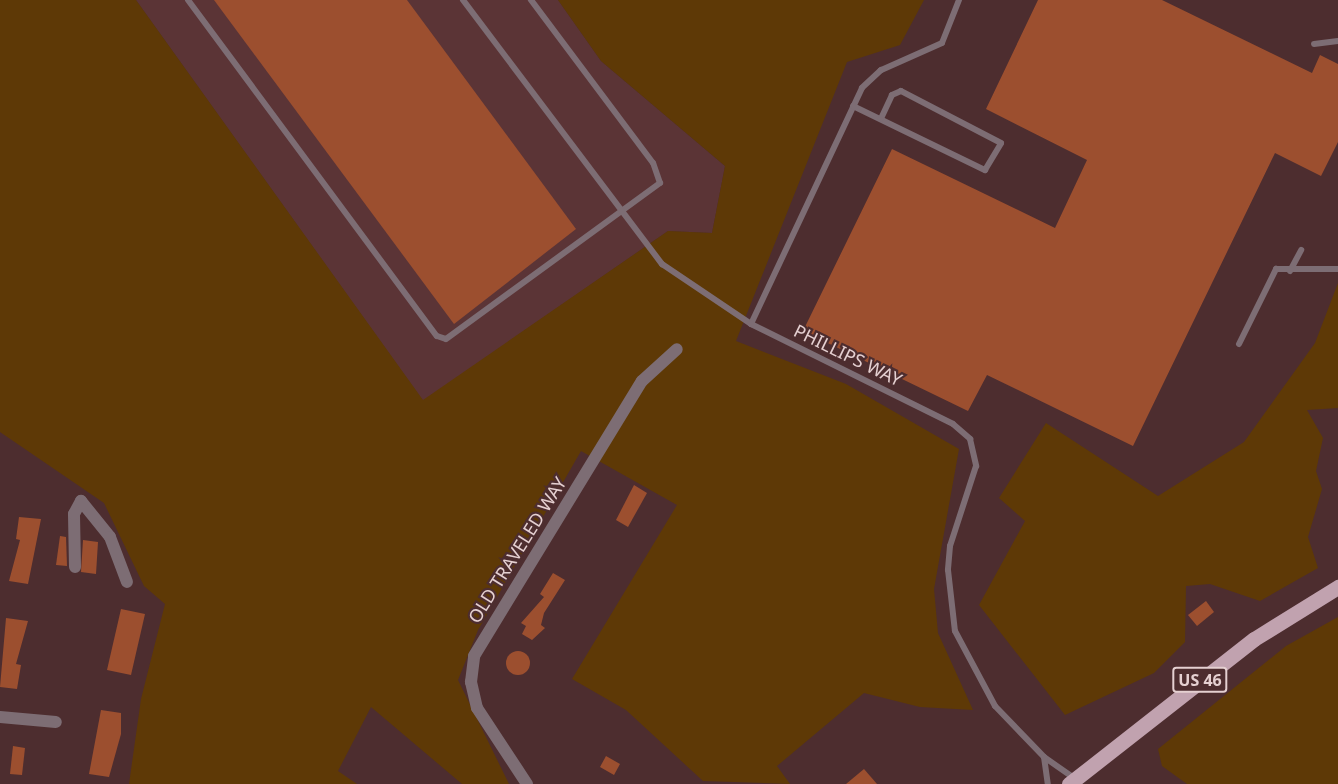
<!DOCTYPE html>
<html>
<head>
<meta charset="utf-8">
<style>
	body { margin:0 }
	#map { position:relative; width:1338px; height:784px; overflow:hidden; background:#4d2d2f; font-family:"Noto Sans",sans-serif }
	div>[style] { position:absolute }
	[style*='--x'] { left:calc(var(--x)*1px); top:calc(var(--y)*1px); width:calc(var(--w)*1px); rotate:calc(var(--a)*1deg) }
	.built>* { inset:0; background:#5b3436 }
	.green>* { inset:0; background:#5e3906 }
	.building>* { inset:0; background:#9c4f2f }
	.round { border-radius:50% }
	.lane>* { height:6px; margin:-3px; padding:0 3px; transform-origin:3px; border-radius:3px; background:#7d6d74 }
	.street>* { height:12px; margin:-6px; padding:0 6px; transform-origin:6px; border-radius:6px; background:#7d6d74 }
	.primary>* { height:15px; margin:-7.5px; padding:0 7.5px; transform-origin:7.5px; border-radius:7.5px; background:#c1a2af }
	span { translate:-50% -50%; white-space:nowrap; text-align:center; line-height:1.15; -webkit-text-stroke:4.5px #4d2d2f; paint-order:stroke }
	.shield-label span { padding:2px 4px; background:#4d2d2f; border:2px solid; border-radius:4px; -webkit-text-stroke-width:0 }
	.shield-label { font-size:16px; color:#e5d0d1; font-weight:700 }
	.street-label { font-size:18px; color:#e5d0d1 }
</style>
</head>
<body>
<div id="map">
	<div class="built">
		<div style="clip-path:polygon(136px 0,558px 0,601px 61px,725px 166px,712px 233px,668px 231px,423px 401px)"></div>
	</div>
	<div class="green">
		<div style="clip-path:polygon(0 0,136px 0,423px 400px,668px 231px,712px 233px,725px 166px,601px 61px,558px 0,924px 0,900px 45px,847px 62px,736px 341px,846px 384px,959px 449px,934px 589px,938px 633px,973px 710px,920px 707px,864px 693px,777px 766px,790px 784px,703px 781px,626px 710px,572px 679px,677px 505px,581px 451px,478px 630px,458px 680px,509px 784px,462px 784px,371px 707px,338px 771px,357px 784px,129px 784px,141px 699px,165px 604px,144px 586px,104px 503px,0 432px)"></div>
		<div style="clip-path:polygon(1338px 283px,1338px 408px,1307px 410px,1323px 438px,1316px 471px,1322px 489px,1308px 537px,1318px 568px,1260px 601px,1210px 584px,1186px 586px,1185px 642px,1154px 673px,1065px 715px,979px 605px,1025px 521px,999px 498px,1046px 423px,1158px 496px,1244px 442px,1315px 343px)"></div>
		<div style="clip-path:polygon(1338px 617px,1338px 784px,1187px 784px,1162px 766px,1158px 749px,1286px 646px)"></div>
	</div>
	<div class="building">
		<div style="clip-path:polygon(214px 0,407px 0,576px 229px,454px 324px)"></div>
		<div style="clip-path:polygon(1038px 0,1162px 0,1312px 73px,1320px 55px,1338px 64px,1338px 142px,1321px 176px,1275px 153px,1133px 446px,987px 375px,968px 411px,803px 331px,892px 149px,1055px 228px,1087px 160px,986px 109px)"></div>
		<div style="clip-path:polygon(634px 485px,647px 493px,628px 527px,616px 520px)"></div>
		<div style="clip-path:polygon(19px 517px,41px 519px,28px 584px,9px 581px,20px 540px,16px 539px)"></div>
		<div style="clip-path:polygon(60px 536px,66px 537px,67px 566px,56px 565px)"></div>
		<div style="clip-path:polygon(83px 540px,98px 542px,96px 574px,81px 572px)"></div>
		<div style="clip-path:polygon(553px 573px,565px 580px,544px 613px,541px 625px,545px 628px,532px 640px,522px 634px,526px 626px,521px 623px,544px 597px,540px 594px)"></div>
		<div style="clip-path:polygon(1206px 601px,1214px 612px,1197px 626px,1188px 615px)"></div>
		<div style="clip-path:polygon(121px 609px,145px 614px,131px 675px,107px 670px)"></div>
		<div style="clip-path:polygon(6px 618px,28px 621px,16px 664px,21px 665px,17px 689px,0 687px)"></div>
		<div class="round" style="left:506px;top:651px;width:24px;height:24px"></div>
		<div style="clip-path:polygon(101px 710px,121px 713px,121px 734px,109px 777px,89px 774px)"></div>
		<div style="clip-path:polygon(13px 746px,25px 748px,22px 775px,10px 774px)"></div>
		<div style="clip-path:polygon(606px 756px,620px 764px,614px 775px,600px 767px)"></div>
		<div style="clip-path:polygon(864px 769px,877px 784px,846px 784px)"></div>
	</div>
	<div class="lane">
		<div style="--x:188;--y:0;--w:418;--a:53.5"></div>
		<div style="--x:437;--y:336;--w:9;--a:18"></div>
		<div style="--x:446;--y:339;--w:265;--a:-36.1"></div>
		<div style="--x:660;--y:183;--w:21;--a:-109"></div>
		<div style="--x:653;--y:163;--w:204;--a:-126.8"></div>
		<div style="--x:463;--y:0;--w:331;--a:53"></div>
		<div style="--x:662;--y:264;--w:107;--a:34"></div>
		<div style="--x:959;--y:0;--w:46;--a:111.6"></div>
		<div style="--x:942;--y:43;--w:67;--a:156.1"></div>
		<div style="--x:881;--y:70;--w:26;--a:137"></div>
		<div style="--x:862;--y:88;--w:261;--a:115.2"></div>
		<div style="--x:751;--y:324;--w:225;--a:26.3"></div>
		<div style="--x:953;--y:424;--w:23;--a:41"></div>
		<div style="--x:970;--y:439;--w:28;--a:77"></div>
		<div style="--x:976;--y:466;--w:84;--a:108"></div>
		<div style="--x:950;--y:546;--w:24;--a:95"></div>
		<div style="--x:948;--y:570;--w:61;--a:83.5"></div>
		<div style="--x:955;--y:631;--w:85;--a:61.9"></div>
		<div style="--x:995;--y:706;--w:71;--a:46.1"></div>
		<div style="--x:1044;--y:757;--w:38;--a:35"></div>
		<div style="--x:1314;--y:44;--w:24;--a:-7"></div>
		<div style="--x:853;--y:106;--w:147;--a:25.9"></div>
		<div style="--x:985;--y:170;--w:31;--a:-59"></div>
		<div style="--x:1001;--y:143;--w:113;--a:-152.5"></div>
		<div style="--x:901;--y:91;--w:10;--a:156"></div>
		<div style="--x:892;--y:95;--w:26;--a:115"></div>
		<div style="--x:1290;--y:271;--w:24;--a:-62"></div>
		<div style="--x:1239;--y:344;--w:84;--a:-63.7"></div>
		<div style="--x:1276;--y:269;--w:62;--a:0"></div>
		<div style="--x:1044;--y:757;--w:27;--a:82"></div>
	</div>
	<div class="street">
		<div style="--x:75;--y:567;--w:53;--a:-91.1"></div>
		<div style="--x:74;--y:514;--w:15;--a:-62"></div>
		<div style="--x:81;--y:501;--w:46;--a:51.1"></div>
		<div style="--x:110;--y:537;--w:48;--a:69.3"></div>
		<div style="--x:0;--y:717;--w:56;--a:5.1"></div>
		<div style="--x:527;--y:784;--w:91;--a:-123.3"></div>
		<div style="--x:477;--y:708;--w:27;--a:-103"></div>
		<div style="--x:471;--y:682;--w:26;--a:-83"></div>
		<div style="--x:474;--y:656;--w:322;--a:-58.6"></div>
		<div style="--x:642;--y:381;--w:47;--a:-42.4"></div>
	</div>
	<div class="primary">
		<div style="--x:1069;--y:784;--w:235;--a:-38.1"></div>
		<div style="--x:1254;--y:639;--w:99;--a:-31.8"></div>
	</div>
	<div class="shield-label">
		<span style="left:1200px;top:680px">US 46</span>
	</div>
	<div class="street-label">
		<span style="left:848px;top:355px;rotate:26deg">PHILLIPS WAY</span>
		<span style="left:517px;top:550px;rotate:-58deg">OLD TRAVELED WAY</span>
	</div>
</div>
</body>
</html>
